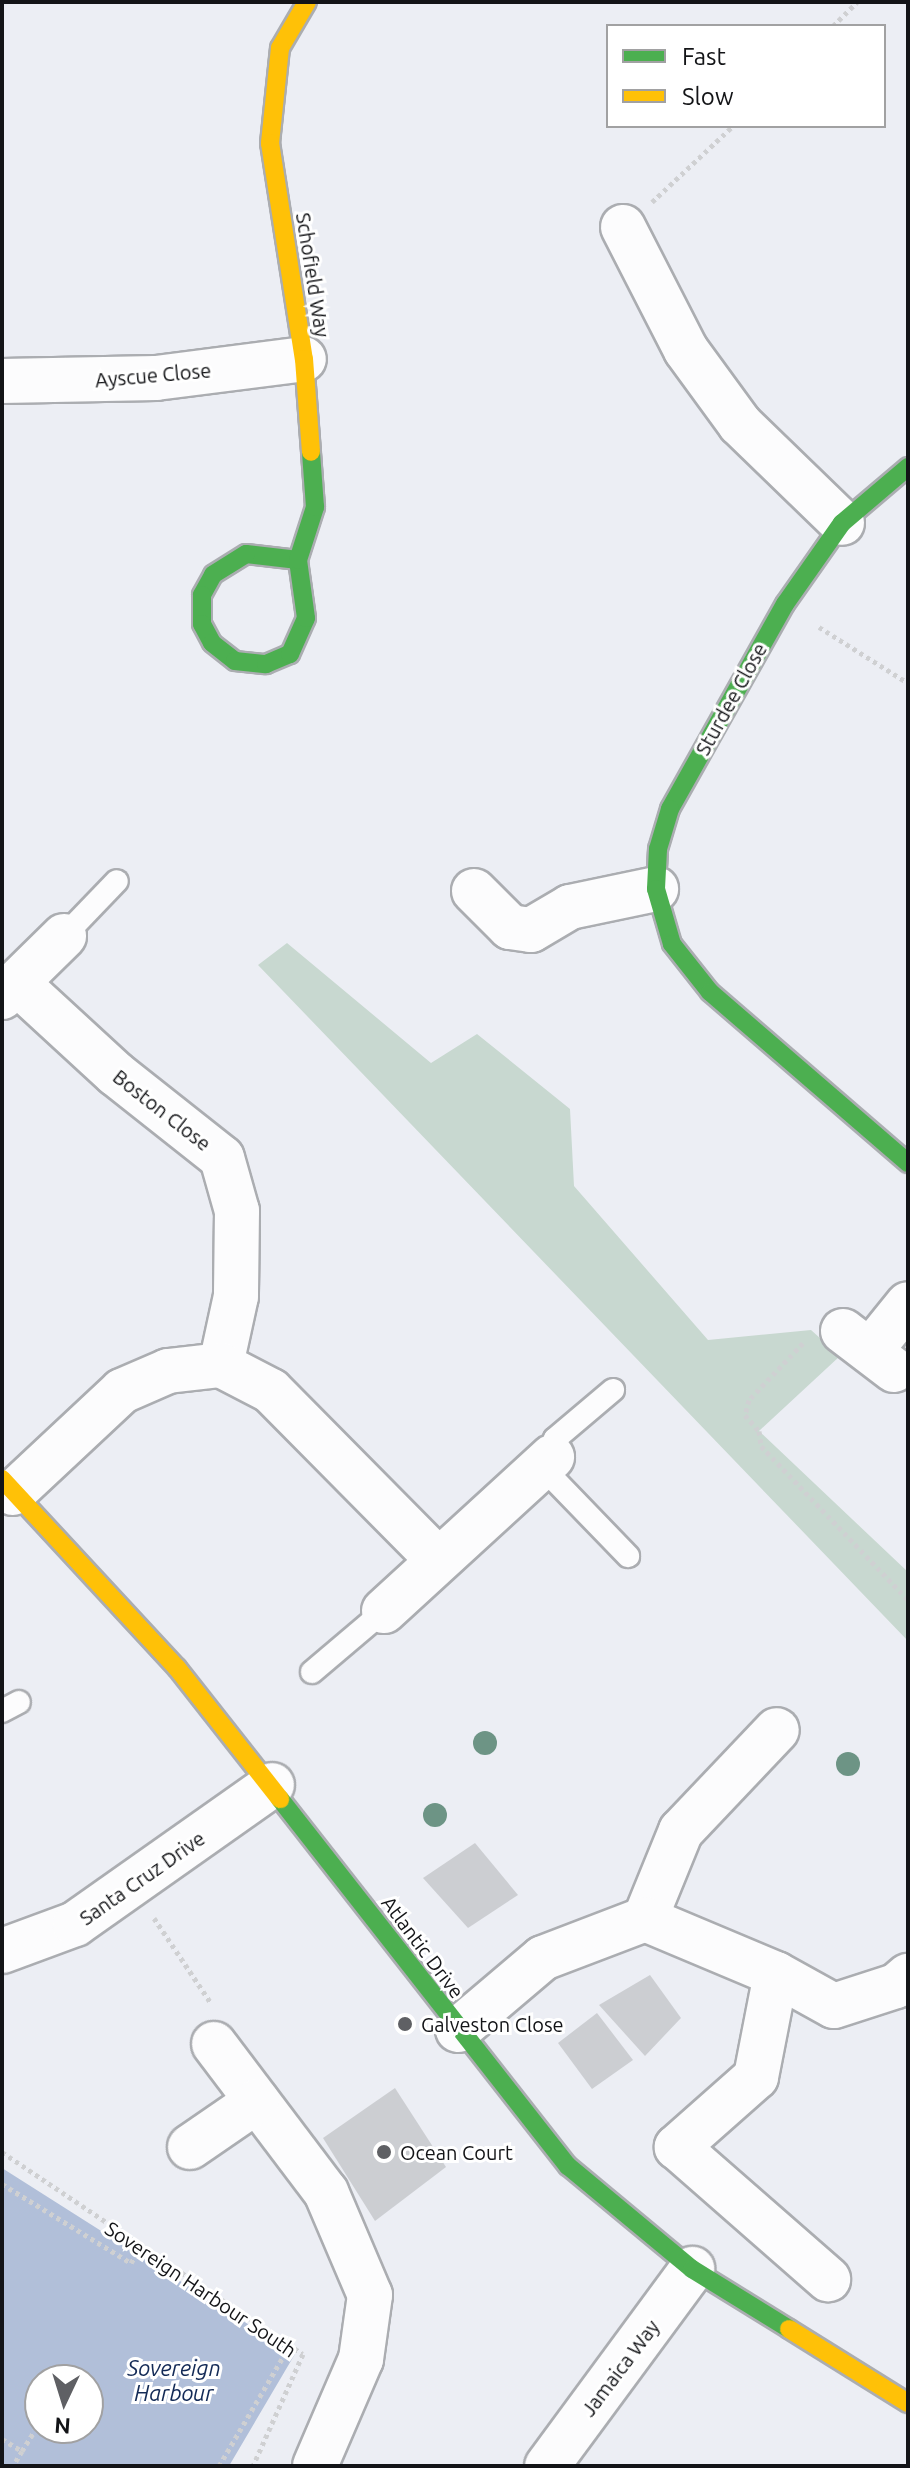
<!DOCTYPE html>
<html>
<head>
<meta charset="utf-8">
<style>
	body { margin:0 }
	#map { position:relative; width:910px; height:2468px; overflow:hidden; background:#eceef4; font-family:Ubuntu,sans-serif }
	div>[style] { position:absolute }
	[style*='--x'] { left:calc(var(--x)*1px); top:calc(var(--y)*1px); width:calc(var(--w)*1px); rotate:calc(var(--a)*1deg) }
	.green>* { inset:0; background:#c8d8d0 }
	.water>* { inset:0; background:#b1bfd9 }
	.building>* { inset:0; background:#ccced2 }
	.path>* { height:5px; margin-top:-2.5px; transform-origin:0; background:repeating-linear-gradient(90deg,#cfd0d2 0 4px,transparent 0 8px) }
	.roads { filter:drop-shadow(2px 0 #abadb1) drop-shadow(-2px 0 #abadb1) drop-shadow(0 2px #abadb1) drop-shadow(0 -2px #abadb1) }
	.lane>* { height:22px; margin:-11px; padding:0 11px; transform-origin:11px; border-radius:11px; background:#fcfcfd }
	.street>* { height:44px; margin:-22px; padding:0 22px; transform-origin:22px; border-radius:22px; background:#fcfcfd }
	.fast>* { height:18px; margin:-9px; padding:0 9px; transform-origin:9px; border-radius:9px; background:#4caf50 }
	.slow>* { height:18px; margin:-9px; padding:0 9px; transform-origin:9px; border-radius:9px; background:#ffc107 }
	.trees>* { width:24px; height:24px; margin:-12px; border-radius:50%; background:#6d9485 }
	.dots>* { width:22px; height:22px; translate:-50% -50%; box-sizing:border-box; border:4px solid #fff; border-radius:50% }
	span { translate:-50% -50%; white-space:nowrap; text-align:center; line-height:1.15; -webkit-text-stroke:6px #fff; paint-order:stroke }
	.street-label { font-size:20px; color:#131417 }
	.poi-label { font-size:20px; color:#131417 }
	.left { translate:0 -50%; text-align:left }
	.water-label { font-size:22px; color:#132a56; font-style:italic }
	.frame { position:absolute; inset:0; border:4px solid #131417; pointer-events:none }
	.legend { position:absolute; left:606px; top:24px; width:280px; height:104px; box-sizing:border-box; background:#fff; border:2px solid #a1a1a2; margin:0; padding:10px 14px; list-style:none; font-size:24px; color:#131417 }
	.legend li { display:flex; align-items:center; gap:16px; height:40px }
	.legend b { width:40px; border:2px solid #a1a1a2 }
	.north { position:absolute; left:24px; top:2364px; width:80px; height:80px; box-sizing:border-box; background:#fff; border:2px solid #a1a1a2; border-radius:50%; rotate:184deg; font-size:22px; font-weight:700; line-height:32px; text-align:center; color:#131417 }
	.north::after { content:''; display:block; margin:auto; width:28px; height:36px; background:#5f6064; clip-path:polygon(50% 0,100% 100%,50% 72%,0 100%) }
</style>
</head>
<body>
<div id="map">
	<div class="green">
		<div style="clip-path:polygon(287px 943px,431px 1063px,477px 1034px,570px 1109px,574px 1186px,708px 1340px,811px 1330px,840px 1356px,759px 1431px,908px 1572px,908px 1641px,258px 965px)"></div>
	</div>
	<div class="water">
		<div style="clip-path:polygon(evenodd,2px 2168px,295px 2354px,229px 2466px,2px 2466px,2px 2168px,40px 2380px,88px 2380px,88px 2428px,40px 2428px,40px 2380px)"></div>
	</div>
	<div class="building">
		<div style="clip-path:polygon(475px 1843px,518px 1895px,468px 1928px,423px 1878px)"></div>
		<div style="clip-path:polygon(650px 1975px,681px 2018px,645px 2056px,599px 2005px)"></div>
		<div style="clip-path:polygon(597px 2013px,633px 2060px,592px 2089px,558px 2043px)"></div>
		<div style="clip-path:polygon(395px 2088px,446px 2167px,375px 2221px,323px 2138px)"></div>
	</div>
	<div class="path">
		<div style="--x:833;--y:26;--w:34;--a:-45"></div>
		<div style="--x:652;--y:202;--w:111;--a:-43.2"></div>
		<div style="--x:819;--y:627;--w:105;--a:32.2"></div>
		<div style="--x:803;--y:1343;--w:79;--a:133.5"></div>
		<div style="--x:749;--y:1400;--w:16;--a:105"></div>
		<div style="--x:745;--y:1415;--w:21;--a:49"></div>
		<div style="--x:759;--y:1431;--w:15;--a:82"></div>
		<div style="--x:761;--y:1446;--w:213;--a:46.3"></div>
		<div style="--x:154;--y:1918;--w:102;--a:56.2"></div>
		<div style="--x:2;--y:2152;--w:362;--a:33.9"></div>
		<div style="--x:303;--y:2354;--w:123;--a:114.1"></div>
		<div style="--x:2;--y:2184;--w:151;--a:31.5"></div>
		<div style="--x:131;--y:2263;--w:17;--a:-59"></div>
		<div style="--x:2;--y:2439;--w:23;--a:31"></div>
		<div style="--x:22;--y:2451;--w:17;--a:121"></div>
		<div style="--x:22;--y:2451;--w:34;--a:-58"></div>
		<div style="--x:219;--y:2466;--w:132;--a:-59.6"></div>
	</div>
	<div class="roads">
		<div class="lane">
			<div style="--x:64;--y:936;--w:76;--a:-46.1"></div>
			<div style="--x:552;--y:1457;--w:18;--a:-81"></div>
			<div style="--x:555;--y:1439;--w:76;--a:-40.2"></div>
			<div style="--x:542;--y:1467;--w:124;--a:46"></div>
			<div style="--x:312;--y:1672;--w:94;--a:-40.3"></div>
			<div style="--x:2;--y:1711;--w:19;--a:-28"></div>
		</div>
		<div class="street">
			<div style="--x:623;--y:227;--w:138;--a:62.9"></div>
			<div style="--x:686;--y:350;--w:92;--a:53.9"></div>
			<div style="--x:740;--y:424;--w:142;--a:44.1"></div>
			<div style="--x:2;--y:381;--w:154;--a:-1.1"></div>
			<div style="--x:156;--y:378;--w:149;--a:-7.3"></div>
			<div style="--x:474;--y:891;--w:51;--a:45"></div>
			<div style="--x:510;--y:927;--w:21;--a:8"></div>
			<div style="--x:531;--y:930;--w:45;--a:-30.5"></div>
			<div style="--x:570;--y:907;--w:88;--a:-11.8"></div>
			<div style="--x:17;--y:983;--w:134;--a:42.6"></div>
			<div style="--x:116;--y:1074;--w:135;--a:38.4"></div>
			<div style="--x:222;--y:1158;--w:55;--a:74.2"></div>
			<div style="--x:237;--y:1211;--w:85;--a:90.7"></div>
			<div style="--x:236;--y:1296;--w:71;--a:102.3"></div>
			<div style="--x:2;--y:997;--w:87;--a:-44.5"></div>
			<div style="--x:843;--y:1331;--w:64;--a:37.4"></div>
			<div style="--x:870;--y:1351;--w:60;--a:-51"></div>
			<div style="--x:13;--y:1493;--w:149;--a:-43.1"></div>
			<div style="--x:122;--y:1391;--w:50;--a:-23.5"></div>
			<div style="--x:168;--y:1371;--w:53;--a:-6.5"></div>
			<div style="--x:221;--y:1365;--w:56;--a:27.5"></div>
			<div style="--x:271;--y:1391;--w:236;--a:45.3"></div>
			<div style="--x:384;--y:1611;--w:228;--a:-42.5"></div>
			<div style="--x:645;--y:1919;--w:95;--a:-67.8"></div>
			<div style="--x:681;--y:1831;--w:139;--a:-46.5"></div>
			<div style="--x:2;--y:1951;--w:78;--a:-20.3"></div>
			<div style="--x:75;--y:1924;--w:241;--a:-35.2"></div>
			<div style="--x:776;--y:1974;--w:105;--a:101"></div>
			<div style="--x:756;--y:2077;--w:106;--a:138.5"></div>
			<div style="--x:677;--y:2147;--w:201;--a:41.2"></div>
			<div style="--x:458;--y:2030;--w:111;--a:-40.3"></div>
			<div style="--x:543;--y:1958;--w:109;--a:-20.9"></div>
			<div style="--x:645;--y:1919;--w:142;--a:22.8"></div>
			<div style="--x:776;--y:1974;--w:66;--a:28.9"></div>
			<div style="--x:834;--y:2006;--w:65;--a:-17.9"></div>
			<div style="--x:896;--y:1986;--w:16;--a:-40"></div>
			<div style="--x:214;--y:2044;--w:186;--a:52.9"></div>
			<div style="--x:326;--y:2192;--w:112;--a:66.9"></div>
			<div style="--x:370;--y:2295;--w:65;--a:98"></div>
			<div style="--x:361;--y:2359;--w:116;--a:113.3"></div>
			<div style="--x:190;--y:2147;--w:81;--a:-34.5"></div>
			<div style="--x:547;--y:2466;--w:245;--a:-53.6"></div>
		</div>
		<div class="fast">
			<div style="--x:908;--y:467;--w:87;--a:139.7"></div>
			<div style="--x:842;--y:523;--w:99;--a:125.1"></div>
			<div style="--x:785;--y:604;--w:235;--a:119.3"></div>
			<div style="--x:670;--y:809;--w:42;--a:106.7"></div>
			<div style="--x:658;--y:849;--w:40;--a:92.9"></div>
			<div style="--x:656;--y:889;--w:57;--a:73.8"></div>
			<div style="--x:672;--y:944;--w:61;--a:51.6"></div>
			<div style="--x:710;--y:992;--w:262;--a:40.8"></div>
			<div style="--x:298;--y:560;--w:52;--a:-173.4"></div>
			<div style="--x:246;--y:554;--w:39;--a:148"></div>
			<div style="--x:213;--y:575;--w:23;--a:119"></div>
			<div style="--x:202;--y:595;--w:29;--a:90"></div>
			<div style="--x:202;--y:624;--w:21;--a:62"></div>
			<div style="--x:212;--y:643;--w:29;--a:38"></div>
			<div style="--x:235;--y:661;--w:31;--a:6"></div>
			<div style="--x:266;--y:664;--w:26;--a:-23"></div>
			<div style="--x:290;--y:654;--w:39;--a:-66"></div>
			<div style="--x:306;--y:618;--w:59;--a:-97.9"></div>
			<div style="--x:298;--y:560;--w:56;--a:-72.2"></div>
			<div style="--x:315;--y:507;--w:55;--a:-94.2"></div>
			<div style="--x:280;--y:1799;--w:467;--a:51.9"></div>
			<div style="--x:568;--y:2166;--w:161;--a:39.7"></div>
			<div style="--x:692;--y:2269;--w:114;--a:31.7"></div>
		</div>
		<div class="slow">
			<div style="--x:307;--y:2;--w:53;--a:120.4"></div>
			<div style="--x:280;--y:48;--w:96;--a:96"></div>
			<div style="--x:270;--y:143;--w:219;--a:81.1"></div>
			<div style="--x:304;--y:359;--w:93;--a:85.7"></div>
			<div style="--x:2;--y:1479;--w:258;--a:47.2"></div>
			<div style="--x:177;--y:1668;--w:167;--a:51.8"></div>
			<div style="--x:789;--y:2329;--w:140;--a:31.9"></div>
		</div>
	</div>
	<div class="trees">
		<div style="left:485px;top:1743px"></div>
		<div style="left:848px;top:1764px"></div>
		<div style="left:435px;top:1815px"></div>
	</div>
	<div class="dots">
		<div style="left:405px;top:2024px;background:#5f6064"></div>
		<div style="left:384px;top:2152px;background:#5f6064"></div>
	</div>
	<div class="street-label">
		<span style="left:313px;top:275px;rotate:81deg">Schofield Way</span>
		<span style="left:153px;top:375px;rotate:-5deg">Ayscue Close</span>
		<span style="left:731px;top:699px;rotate:-61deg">Sturdee Close</span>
		<span style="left:162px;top:1110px;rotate:38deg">Boston Close</span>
		<span style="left:142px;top:1878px;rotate:-35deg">Santa Cruz Drive</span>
		<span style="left:423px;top:1947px;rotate:53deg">Atlantic Drive</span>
		<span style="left:201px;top:2289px;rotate:34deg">Sovereign Harbour South</span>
		<span style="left:620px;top:2368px;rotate:-53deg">Jamaica Way</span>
	</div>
	<div class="poi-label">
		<span class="left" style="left:421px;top:2024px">Galveston Close</span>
		<span class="left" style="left:400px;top:2152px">Ocean Court</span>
	</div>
	<div class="water-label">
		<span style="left:174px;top:2380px">Sovereign<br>Harbour</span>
	</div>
	<div class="frame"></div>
	<ul class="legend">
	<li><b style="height:10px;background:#4caf50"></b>Fast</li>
	<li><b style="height:10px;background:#ffc107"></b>Slow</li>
	</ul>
	<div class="north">N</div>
</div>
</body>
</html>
